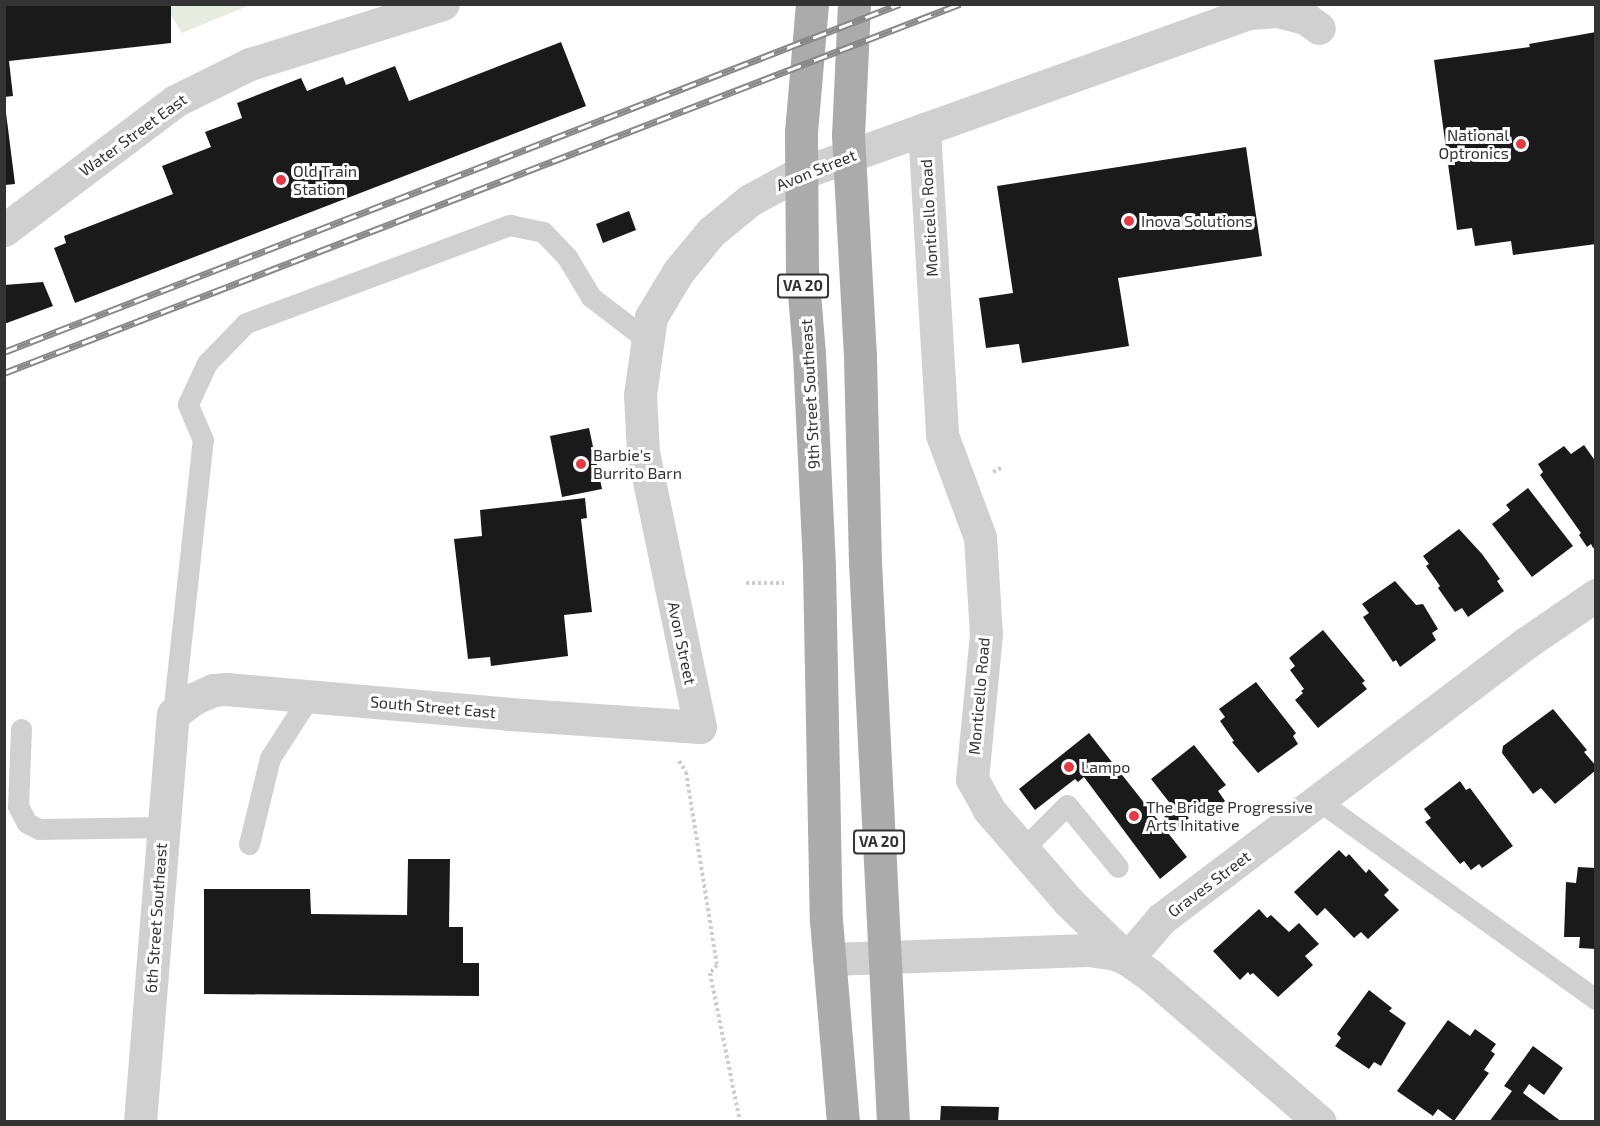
<!DOCTYPE html>
<html>
<head>
<meta charset="utf-8">
<style>
	body { margin:0 }
	#map { position:relative; width:1600px; height:1126px; overflow:hidden; background:#fff; font-family:"Exo 2",sans-serif }
	div>[style] { position:absolute }
	[style*='--x'] { left:calc(var(--x)*1px); top:calc(var(--y)*1px); width:calc(var(--w)*1px); rotate:calc(var(--a)*1deg) }
	.green>* { inset:0; background:#e6ecdf }
	.building>* { inset:0; background:#1a1a1a }
	.path>* { height:4px; margin-top:-2px; transform-origin:0; background:repeating-linear-gradient(90deg,#cdcdcd 0 3px,transparent 0 6px) }
	.service>* { height:21px; margin:-10.5px; padding:0 10.5px; transform-origin:10.5px; border-radius:10.5px; background:#d0d0d0 }
	.minor>* { height:33px; margin:-16.5px; padding:0 16.5px; transform-origin:16.5px; border-radius:16.5px; background:#d0d0d0 }
	.tertiary>* { height:33px; margin:-16.5px; padding:0 16.5px; transform-origin:16.5px; border-radius:16.5px; background:#d0d0d0 }
	.primary>* { height:33px; margin:-16.5px; padding:0 16.5px; transform-origin:16.5px; border-radius:16.5px; background:#ababab }
	.rail>* { height:7px; margin-top:-3.5px; transform-origin:0; background:repeating-linear-gradient(90deg,#fff 0 14px,#888 0 28px); box-sizing:border-box; border-block:2px solid #888 }
	.dots>* { width:16px; height:16px; translate:-50% -50%; box-sizing:border-box; border:3px solid #fff; border-radius:50% }
	span { translate:-50% -50%; white-space:nowrap; text-align:center; line-height:1.15; -webkit-text-stroke:6px #fff; paint-order:stroke }
	.shield-label span { padding:2px 4px; background:#fff; border:2px solid; border-radius:4px; -webkit-text-stroke-width:0 }
	.shield-label { font-size:15px; color:#333; font-weight:700 }
	.street-label { font-size:16px; color:#333 }
	.poi-label { font-size:16px; color:#333 }
	.right { translate:-100% -50%; text-align:right }
	.left { translate:0 -50%; text-align:left }
	.frame { position:absolute; inset:0; border:6px solid #333; pointer-events:none }
</style>
</head>
<body>
<div id="map">
	<div class="green">
		<div style="clip-path:polygon(171px 5px,171px 4px,250px 5px,182px 33px,171px 15px)"></div>
	</div>
	<div class="building">
		<div style="clip-path:polygon(4px 4px,171px 4px,171px 43px,9px 61px,13px 96px,4px 97px)"></div>
		<div style="clip-path:polygon(1596px 32px,1596px 244px,1513px 255px,1511px 241px,1475px 246px,1472px 228px,1457px 230px,1434px 60px,1530px 47px,1529px 44px)"></div>
		<div style="clip-path:polygon(561px 42px,586px 106px,75px 303px,54px 248px,66px 243px,64px 236px,173px 194px,162px 166px,211px 147px,205px 132px,242px 118px,237px 103px,301px 78px,307px 91px,343px 77px,346px 85px,395px 66px,409px 101px)"></div>
		<div style="clip-path:polygon(5px 105px,15px 184px,5px 185px)"></div>
		<div style="clip-path:polygon(1246px 147px,1262px 256px,1118px 278px,1129px 346px,1022px 363px,1019px 344px,986px 348px,979px 298px,1013px 293px,997px 186px)"></div>
		<div style="clip-path:polygon(629px 211px,636px 230px,603px 243px,596px 224px)"></div>
		<div style="clip-path:polygon(43px 282px,53px 306px,4px 324px,4px 285px)"></div>
		<div style="clip-path:polygon(589px 428px,602px 489px,562px 497px,550px 436px)"></div>
		<div style="clip-path:polygon(1584px 445px,1596px 462px,1596px 547px,1593px 548px,1591px 544px,1587px 547px,1579px 535px,1581px 533px,1540px 475px,1543px 472px,1538px 464px,1564px 446px,1571px 454px)"></div>
		<div style="clip-path:polygon(1528px 488px,1573px 546px,1532px 577px,1492px 524px,1510px 510px,1506px 505px)"></div>
		<div style="clip-path:polygon(585px 498px,587px 518px,581px 519px,592px 612px,564px 615px,568px 656px,491px 666px,490px 657px,468px 659px,454px 539px,482px 536px,480px 510px)"></div>
		<div style="clip-path:polygon(1459px 529px,1482px 554px,1500px 579px,1497px 581px,1504px 591px,1468px 617px,1462px 608px,1455px 612px,1438px 588px,1440px 586px,1426px 566px,1429px 564px,1423px 556px)"></div>
		<div style="clip-path:polygon(1395px 581px,1416px 605px,1423px 604px,1438px 629px,1432px 633px,1436px 640px,1400px 667px,1396px 660px,1393px 662px,1363px 617px,1369px 613px,1362px 604px)"></div>
		<div style="clip-path:polygon(1323px 630px,1365px 681px,1362px 683px,1367px 689px,1318px 728px,1295px 700px,1303px 693px,1301px 691px,1304px 689px,1290px 670px,1295px 666px,1289px 658px)"></div>
		<div style="clip-path:polygon(1256px 682px,1296px 733px,1293px 736px,1298px 744px,1258px 773px,1232px 742px,1234px 741px,1220px 721px,1225px 717px,1219px 709px)"></div>
		<div style="clip-path:polygon(1553px 709px,1587px 750px,1584px 752px,1596px 766px,1596px 770px,1555px 804px,1541px 788px,1533px 794px,1502px 753px,1503px 746px)"></div>
		<div style="clip-path:polygon(1089px 733px,1187px 857px,1160px 879px,1084px 777px,1078px 782px,1075px 779px,1035px 810px,1019px 789px)"></div>
		<div style="clip-path:polygon(1194px 745px,1226px 785px,1218px 791px,1225px 801px,1207px 815px,1199px 804px,1186px 815px,1189px 818px,1175px 829px,1159px 810px,1169px 802px,1151px 779px)"></div>
		<div style="clip-path:polygon(1460px 781px,1466px 790px,1470px 788px,1513px 846px,1482px 868px,1479px 864px,1471px 870px,1464px 861px,1460px 864px,1425px 822px,1431px 818px,1424px 809px)"></div>
		<div style="clip-path:polygon(1339px 850px,1346px 857px,1349px 854px,1366px 873px,1369px 869px,1389px 890px,1384px 895px,1399px 910px,1368px 939px,1361px 932px,1354px 938px,1325px 908px,1317px 916px,1294px 892px)"></div>
		<div style="clip-path:polygon(408px 859px,450px 859px,449px 927px,463px 927px,463px 963px,479px 963px,479px 996px,204px 994px,204px 889px,310px 889px,311px 914px,407px 915px)"></div>
		<div style="clip-path:polygon(1578px 867px,1596px 868px,1596px 949px,1579px 948px,1580px 937px,1564px 937px,1566px 882px,1576px 883px)"></div>
		<div style="clip-path:polygon(1259px 909px,1267px 918px,1271px 915px,1289px 932px,1299px 923px,1319px 944px,1305px 956px,1313px 965px,1278px 997px,1253px 973px,1250px 975px,1248px 972px,1240px 980px,1213px 951px)"></div>
		<div style="clip-path:polygon(1369px 990px,1392px 1008px,1389px 1011px,1406px 1023px,1381px 1066px,1374px 1062px,1369px 1069px,1335px 1046px,1341px 1038px,1337px 1034px)"></div>
		<div style="clip-path:polygon(1448px 1020px,1470px 1036px,1475px 1029px,1496px 1044px,1491px 1051px,1495px 1054px,1484px 1070px,1489px 1073px,1454px 1121px,1438px 1109px,1433px 1116px,1397px 1091px)"></div>
		<div style="clip-path:polygon(1533px 1046px,1563px 1068px,1544px 1095px,1529px 1084px,1523px 1093px,1562px 1122px,1489px 1122px,1512px 1091px,1504px 1086px)"></div>
		<div style="clip-path:polygon(941px 1106px,999px 1107px,998px 1122px,940px 1122px)"></div>
	</div>
	<div class="path">
		<div style="--x:993;--y:472;--w:11;--a:-27"></div>
		<div style="--x:746;--y:583;--w:38;--a:0"></div>
		<div style="--x:679;--y:761;--w:13;--a:58"></div>
		<div style="--x:686;--y:772;--w:195;--a:80.9"></div>
		<div style="--x:717;--y:965;--w:11;--a:131"></div>
		<div style="--x:710;--y:973;--w:152;--a:78.6"></div>
	</div>
	<div class="service">
		<div style="--x:173;--y:714;--w:276;--a:-83.8"></div>
		<div style="--x:203;--y:440;--w:39;--a:-113"></div>
		<div style="--x:188;--y:404;--w:45;--a:-65.1"></div>
		<div style="--x:207;--y:363;--w:56;--a:-45.7"></div>
		<div style="--x:246;--y:323;--w:282;--a:-20.4"></div>
		<div style="--x:510;--y:225;--w:34;--a:12"></div>
		<div style="--x:543;--y:232;--w:35;--a:46"></div>
		<div style="--x:567;--y:257;--w:47;--a:59"></div>
		<div style="--x:591;--y:297;--w:69;--a:37.4"></div>
		<div style="--x:21;--y:729;--w:77;--a:92.2"></div>
		<div style="--x:18;--y:806;--w:19;--a:62"></div>
		<div style="--x:27;--y:823;--w:13;--a:27"></div>
		<div style="--x:39;--y:829;--w:124;--a:-0.9"></div>
		<div style="--x:1319;--y:801;--w:340;--a:35.6"></div>
		<div style="--x:249;--y:844;--w:89;--a:-76.3"></div>
		<div style="--x:270;--y:758;--w:74;--a:-57.2"></div>
		<div style="--x:1023;--y:849;--w:62;--a:-45"></div>
		<div style="--x:1067;--y:805;--w:80;--a:50.6"></div>
	</div>
	<div class="minor">
		<div style="--x:924;--y:129;--w:307;--a:86.6"></div>
		<div style="--x:942;--y:435;--w:109;--a:69.6"></div>
		<div style="--x:980;--y:537;--w:97;--a:86.5"></div>
		<div style="--x:986;--y:634;--w:146;--a:95.5"></div>
		<div style="--x:972;--y:779;--w:35;--a:61"></div>
		<div style="--x:989;--y:810;--w:122;--a:49"></div>
		<div style="--x:1069;--y:902;--w:81;--a:44.5"></div>
		<div style="--x:1127;--y:959;--w:29;--a:35"></div>
		<div style="--x:1151;--y:976;--w:223;--a:40.8"></div>
		<div style="--x:829;--y:959;--w:259;--a:-2"></div>
		<div style="--x:1088;--y:950;--w:27;--a:8"></div>
		<div style="--x:1115;--y:954;--w:13;--a:23"></div>
		<div style="--x:1127;--y:959;--w:52;--a:-49.6"></div>
		<div style="--x:1161;--y:919;--w:458;--a:-37.1"></div>
		<div style="--x:1526;--y:643;--w:85;--a:-34.4"></div>
		<div style="--x:140;--y:1122;--w:409;--a:-85.4"></div>
		<div style="--x:173;--y:714;--w:25;--a:-37"></div>
		<div style="--x:193;--y:699;--w:22;--a:-24"></div>
		<div style="--x:213;--y:690;--w:13;--a:-4"></div>
		<div style="--x:226;--y:689;--w:284;--a:5"></div>
		<div style="--x:509;--y:714;--w:191;--a:3.9"></div>
		<div style="--x:700;--y:727;--w:281;--a:-101.7"></div>
		<div style="--x:643;--y:452;--w:57;--a:-93"></div>
		<div style="--x:640;--y:395;--w:79;--a:-82"></div>
		<div style="--x:651;--y:317;--w:52;--a:-59"></div>
		<div style="--x:678;--y:272;--w:52;--a:-50.5"></div>
		<div style="--x:711;--y:232;--w:50;--a:-39.4"></div>
		<div style="--x:750;--y:200;--w:52;--a:-28.5"></div>
		<div style="--x:796;--y:175;--w:481;--a:-19.7"></div>
		<div style="--x:1249;--y:13;--w:28;--a:-4"></div>
		<div style="--x:1277;--y:11;--w:29;--a:14"></div>
		<div style="--x:1305;--y:18;--w:17;--a:36"></div>
	</div>
	<div class="tertiary">
		<div style="--x:4;--y:230;--w:214;--a:-37"></div>
		<div style="--x:175;--y:101;--w:84;--a:-26.3"></div>
		<div style="--x:250;--y:64;--w:202;--a:-17.3"></div>
	</div>
	<div class="primary">
		<div style="--x:812;--y:4;--w:129;--a:94.9"></div>
		<div style="--x:801;--y:133;--w:136;--a:89.6"></div>
		<div style="--x:802;--y:269;--w:85;--a:85.3"></div>
		<div style="--x:809;--y:354;--w:213;--a:87.3"></div>
		<div style="--x:819;--y:567;--w:353;--a:88.9"></div>
		<div style="--x:826;--y:920;--w:203;--a:85.2"></div>
		<div style="--x:854;--y:4;--w:131;--a:92.6"></div>
		<div style="--x:848;--y:135;--w:223;--a:86.9"></div>
		<div style="--x:860;--y:358;--w:204;--a:88.6"></div>
		<div style="--x:865;--y:562;--w:561;--a:87.14"></div>
	</div>
	<div class="rail">
		<div style="--x:4;--y:352;--w:961;--a:-21.23"></div>
		<div style="--x:4;--y:373;--w:1025;--a:-21.11"></div>
	</div>
	<div class="dots">
		<div style="left:1521px;top:144px;background:#e63946"></div>
		<div style="left:281px;top:180px;background:#e63946"></div>
		<div style="left:1129px;top:221px;background:#e63946"></div>
		<div style="left:581px;top:464px;background:#e63946"></div>
		<div style="left:1069px;top:767px;background:#e63946"></div>
		<div style="left:1134px;top:816px;background:#e63946"></div>
	</div>
	<div class="shield-label">
		<span style="left:803px;top:286px">VA 20</span>
		<span style="left:879px;top:842px">VA 20</span>
	</div>
	<div class="street-label">
		<span style="left:133px;top:135px;rotate:-36deg">Water Street East</span>
		<span style="left:816px;top:170px;rotate:-22deg">Avon Street</span>
		<span style="left:929px;top:218px;rotate:-93deg">Monticello Road</span>
		<span style="left:810px;top:394px;rotate:-93deg">9th Street Southeast</span>
		<span style="left:682px;top:643px;rotate:78deg">Avon Street</span>
		<span style="left:979px;top:696px;rotate:-85deg">Monticello Road</span>
		<span style="left:433px;top:707px;rotate:5deg">South Street East</span>
		<span style="left:1209px;top:884px;rotate:-37deg">Graves Street</span>
		<span style="left:156px;top:918px;rotate:-86deg">6th Street Southeast</span>
	</div>
	<div class="poi-label">
		<span class="right" style="left:1509px;top:144px">National<br>Optronics</span>
		<span class="left" style="left:293px;top:180px">Old Train<br>Station</span>
		<span class="left" style="left:1141px;top:221px">Inova Solutions</span>
		<span class="left" style="left:593px;top:464px">Barbie's<br>Burrito Barn</span>
		<span class="left" style="left:1081px;top:767px">Lampo</span>
		<span class="left" style="left:1146px;top:816px">The Bridge Progressive<br>Arts Initative</span>
	</div>
	<div class="frame"></div>
</div>
</body>
</html>
